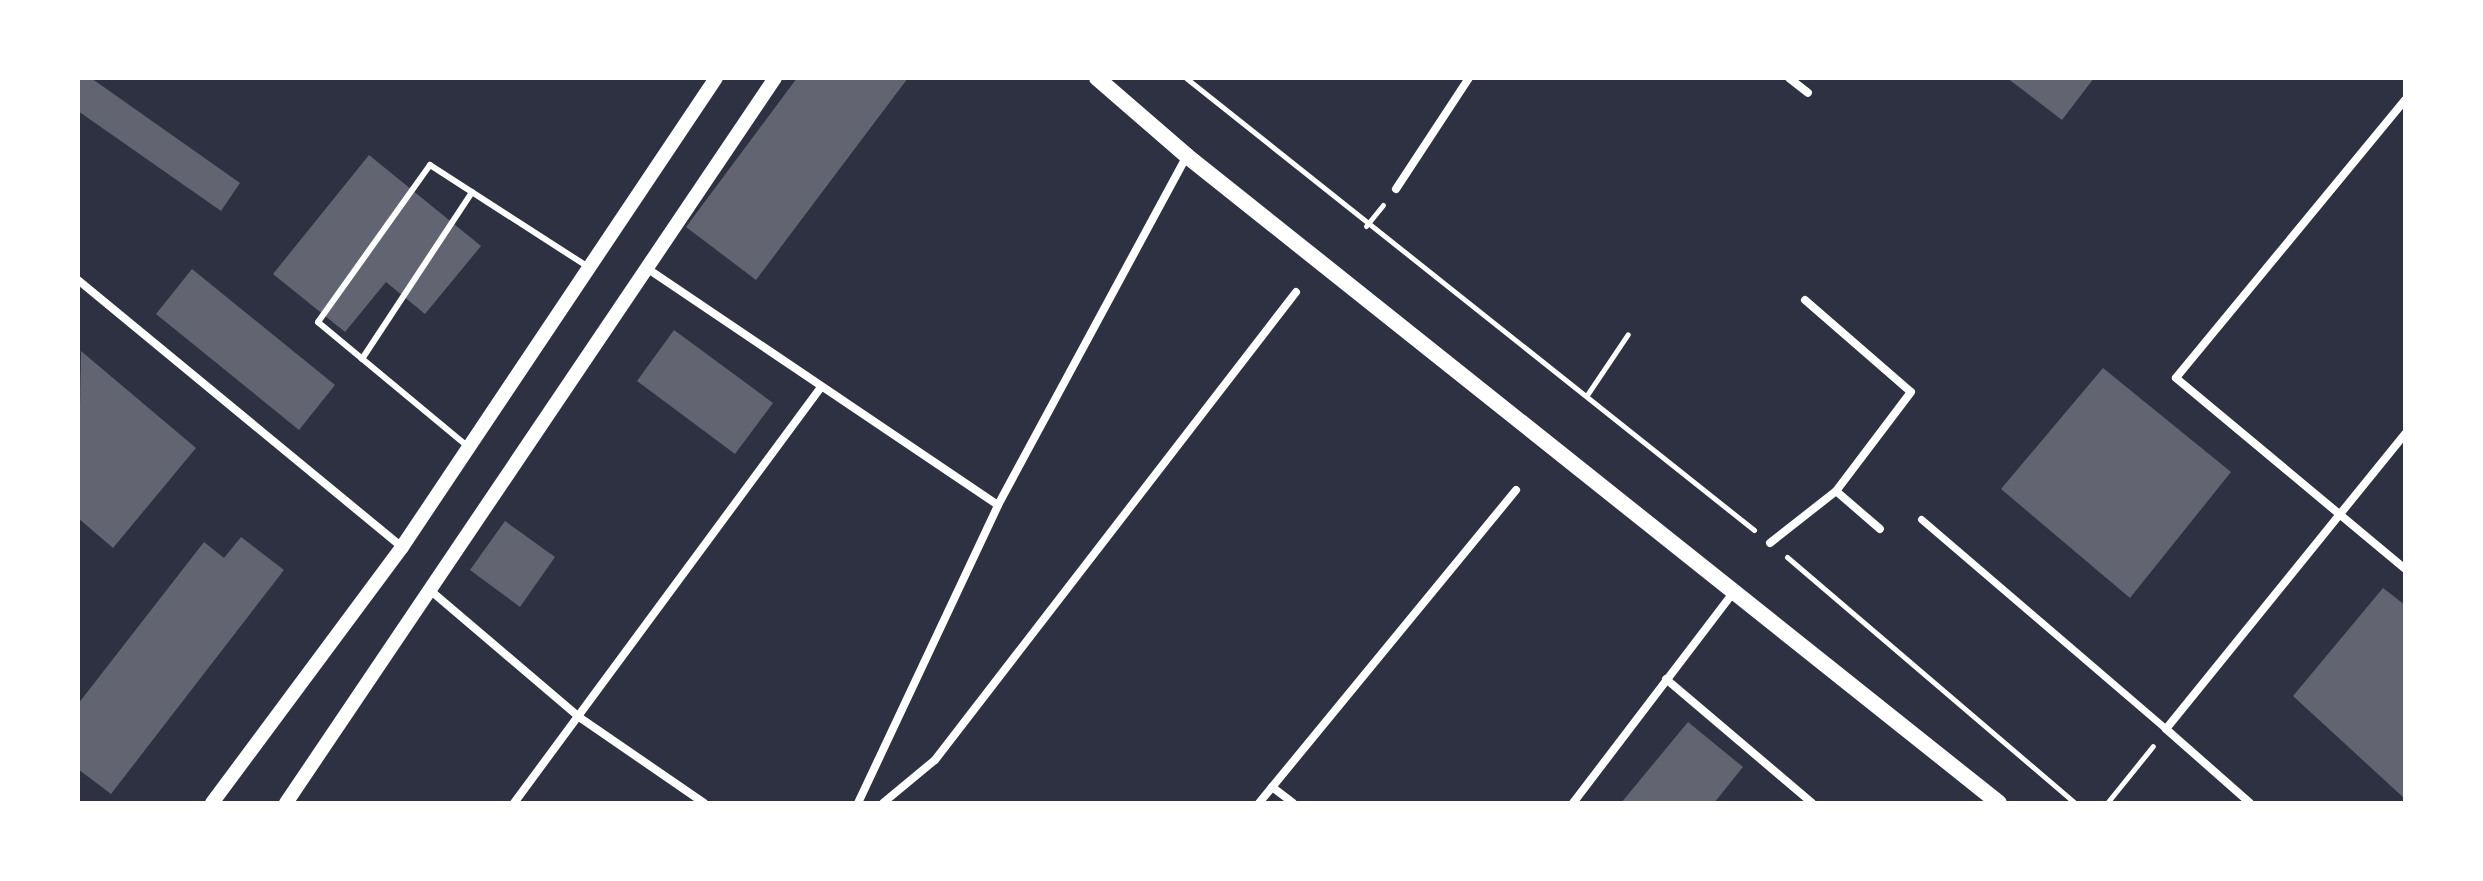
<!DOCTYPE html>
<html>
<head>
<meta charset="utf-8">
<style>
	body { margin:0 }
	#map { position:relative; width:2483px; height:881px; overflow:hidden; background:#2d3142; font-family:Literata,serif }
	div>[style] { position:absolute }
	[style*='--x'] { left:calc(var(--x)*1px); top:calc(var(--y)*1px); width:calc(var(--w)*1px); rotate:calc(var(--a)*1deg) }
	.building>* { inset:0; background:#626471 }
	.path>* { height:5px; margin:-2.5px; padding:0 2.5px; transform-origin:2.5px; border-radius:2.5px; background:#fff }
	.service>* { height:6px; margin:-3px; padding:0 3px; transform-origin:3px; border-radius:3px; background:#fff }
	.pedestrian>* { height:7px; margin:-3.5px; padding:0 3.5px; transform-origin:3.5px; border-radius:3.5px; background:#fff }
	.minor>* { height:8px; margin:-4px; padding:0 4px; transform-origin:4px; border-radius:4px; background:#fff }
	.tertiary>* { height:14px; margin:-7px; padding:0 7px; transform-origin:7px; border-radius:7px; background:#fff }
	.secondary>* { height:16px; margin:-8px; padding:0 8px; transform-origin:8px; border-radius:8px; background:#fff }
	span { translate:-50% -50%; white-space:nowrap; text-align:center; line-height:1.15; -webkit-text-stroke:8px #fff; paint-order:stroke }
	.frame { position:absolute; inset:0; border:80px solid #fff; pointer-events:none }
</style>
</head>
<body>
<div id="map">
	<div class="building">
		<div style="clip-path:polygon(78px 78px,91px 78px,240px 183px,221px 211px,78px 111px)"></div>
		<div style="clip-path:polygon(797px 78px,908px 78px,756px 280px,686px 227px)"></div>
		<div style="clip-path:polygon(2007px 78px,2094px 78px,2062px 120px)"></div>
		<div style="clip-path:polygon(369px 155px,481px 246px,425px 314px,386px 282px,345px 332px,273px 274px)"></div>
		<div style="clip-path:polygon(192px 269px,335px 385px,299px 430px,156px 314px)"></div>
		<div style="clip-path:polygon(674px 330px,773px 403px,735px 454px,637px 381px)"></div>
		<div style="clip-path:polygon(81px 351px,196px 448px,113px 548px,78px 518px)"></div>
		<div style="clip-path:polygon(2103px 368px,2231px 472px,2130px 598px,2001px 489px)"></div>
		<div style="clip-path:polygon(505px 521px,555px 557px,520px 607px,470px 570px)"></div>
		<div style="clip-path:polygon(241px 537px,284px 570px,111px 794px,78px 769px,78px 704px,204px 542px,224px 558px)"></div>
		<div style="clip-path:polygon(2383px 588px,2405px 605px,2405px 799px,2293px 696px)"></div>
		<div style="clip-path:polygon(1688px 722px,1743px 767px,1714px 803px,1621px 803px)"></div>
	</div>
	<div class="path">
		<div style="--x:1186;--y:78;--w:726;--a:38.51"></div>
		<div style="--x:1366;--y:226;--w:27;--a:-51"></div>
		<div style="--x:1587;--y:395;--w:73;--a:-56.1"></div>
		<div style="--x:1787;--y:557;--w:379;--a:40.5"></div>
		<div style="--x:2107;--y:803;--w:73;--a:-51.1"></div>
	</div>
	<div class="service">
		<div style="--x:362;--y:359;--w:200;--a:-56.6"></div>
		<div style="--x:466;--y:445;--w:192;--a:-140.3"></div>
		<div style="--x:318;--y:322;--w:193;--a:-54.5"></div>
		<div style="--x:430;--y:165;--w:188;--a:32.8"></div>
	</div>
	<div class="pedestrian">
		<div style="--x:1921;--y:519;--w:323;--a:40.6"></div>
	</div>
	<div class="minor">
		<div style="--x:1789;--y:78;--w:24;--a:38"></div>
		<div style="--x:2405;--y:100;--w:360;--a:129.5"></div>
		<div style="--x:2176;--y:378;--w:298;--a:39.8"></div>
		<div style="--x:1396;--y:189;--w:133;--a:-56.7"></div>
		<div style="--x:648;--y:269;--w:422;--a:34"></div>
		<div style="--x:78;--y:280;--w:420;--a:39.5"></div>
		<div style="--x:1805;--y:300;--w:140;--a:41"></div>
		<div style="--x:1911;--y:392;--w:124;--a:127.1"></div>
		<div style="--x:1836;--y:491;--w:58;--a:40.8"></div>
		<div style="--x:1770;--y:543;--w:84;--a:-38.2"></div>
		<div style="--x:431;--y:591;--w:194;--a:40.4"></div>
		<div style="--x:579;--y:717;--w:152;--a:34.5"></div>
		<div style="--x:1666;--y:679;--w:192;--a:40.3"></div>
		<div style="--x:1272;--y:787;--w:26;--a:37"></div>
		<div style="--x:514;--y:803;--w:517;--a:-53.57"></div>
		<div style="--x:858;--y:803;--w:329;--a:-64.8"></div>
		<div style="--x:998;--y:505;--w:397;--a:-61.6"></div>
		<div style="--x:883;--y:803;--w:67;--a:-39.6"></div>
		<div style="--x:935;--y:760;--w:591;--a:-52.35"></div>
		<div style="--x:1259;--y:803;--w:405;--a:-50.6"></div>
		<div style="--x:1573;--y:803;--w:265;--a:-52.7"></div>
		<div style="--x:2250;--y:803;--w:112;--a:-138.6"></div>
		<div style="--x:2166;--y:729;--w:380;--a:-51"></div>
	</div>
	<div class="tertiary">
		<div style="--x:212;--y:803;--w:319;--a:-53.4"></div>
		<div style="--x:402;--y:547;--w:564;--a:-56.2"></div>
		<div style="--x:286;--y:803;--w:874;--a:-56"></div>
	</div>
	<div class="secondary">
		<div style="--x:1097;--y:78;--w:119;--a:40.9"></div>
		<div style="--x:1187;--y:156;--w:1038;--a:38.55"></div>
	</div>
	<div class="frame"></div>
</div>
</body>
</html>
